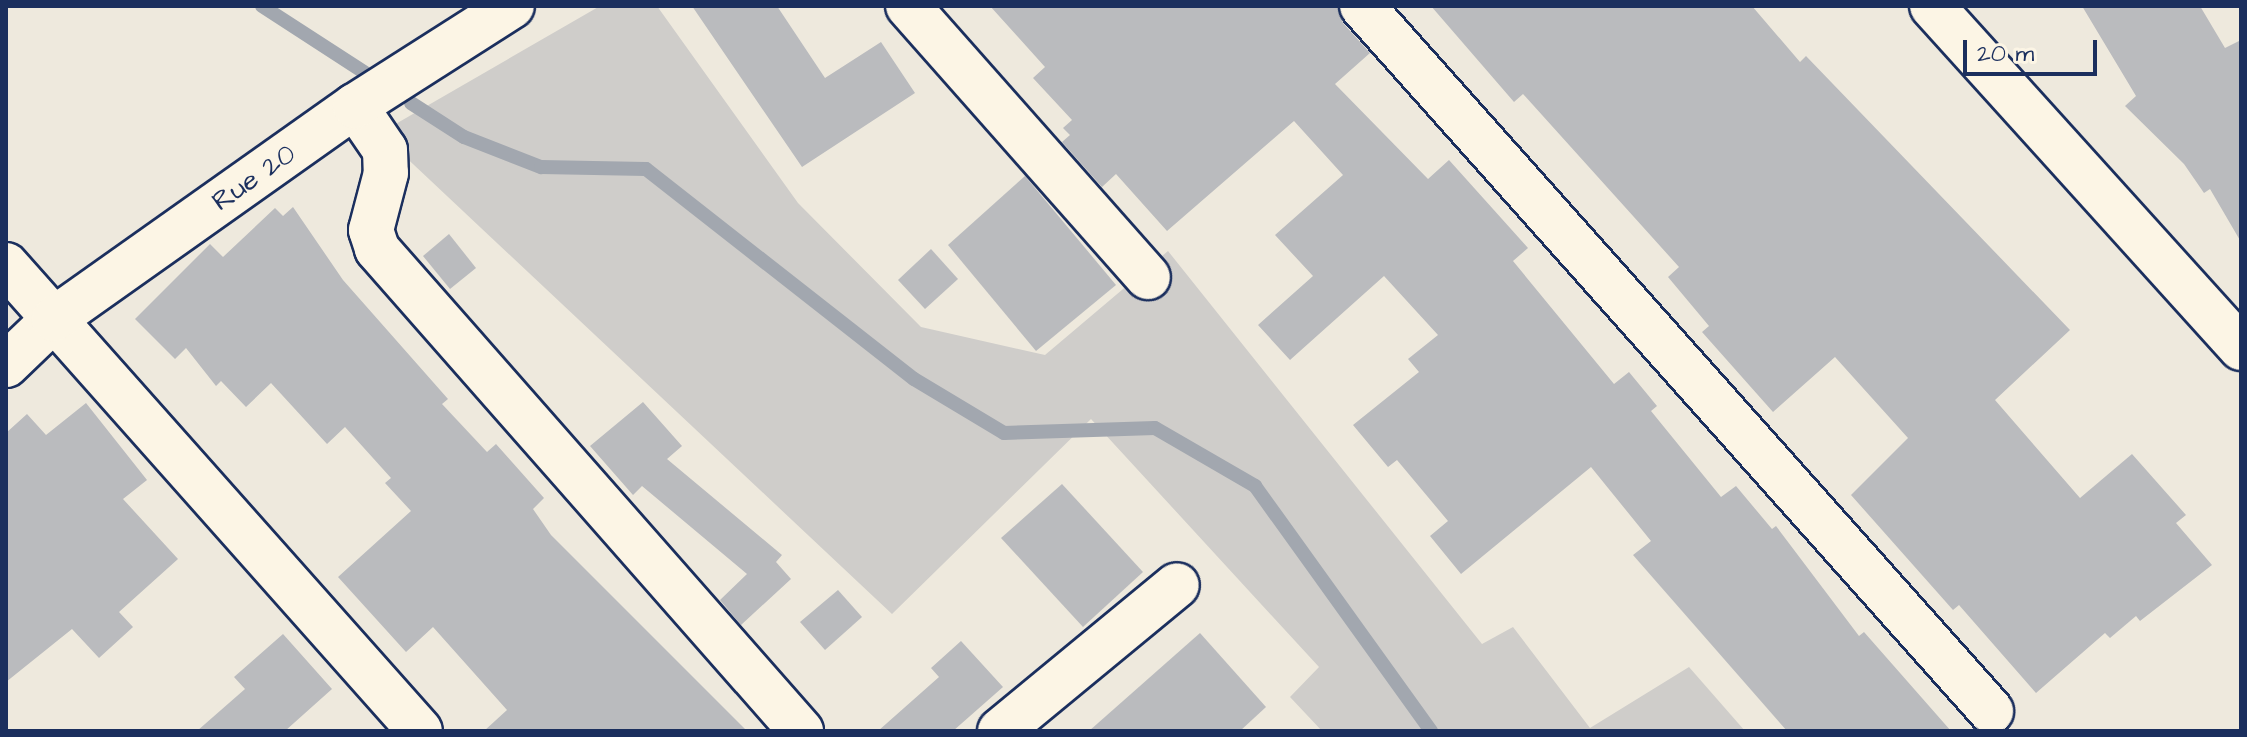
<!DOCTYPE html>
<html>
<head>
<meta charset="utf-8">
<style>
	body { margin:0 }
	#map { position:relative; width:2247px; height:737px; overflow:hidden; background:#eee9dd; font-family:"Architects Daughter",sans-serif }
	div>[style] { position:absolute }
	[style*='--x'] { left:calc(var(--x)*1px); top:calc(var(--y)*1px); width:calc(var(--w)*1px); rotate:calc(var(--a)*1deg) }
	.green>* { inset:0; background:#cfcdca }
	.stream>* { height:14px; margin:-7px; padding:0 7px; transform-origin:7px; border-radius:7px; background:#a2a7af }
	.building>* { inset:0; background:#babbbe }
	.roads { filter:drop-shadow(2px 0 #1b2f5e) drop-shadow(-2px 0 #1b2f5e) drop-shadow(0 2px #1b2f5e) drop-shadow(0 -2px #1b2f5e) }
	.minor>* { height:44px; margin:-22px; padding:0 22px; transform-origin:22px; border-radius:22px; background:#fcf5e5 }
	.tertiary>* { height:44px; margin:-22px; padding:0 22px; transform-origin:22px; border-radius:22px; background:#fcf5e5 }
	span { translate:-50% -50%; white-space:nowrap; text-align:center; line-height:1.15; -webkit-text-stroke:8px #fcf5e5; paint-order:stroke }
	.street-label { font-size:28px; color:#1b2f5e }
	.frame { position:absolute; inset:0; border:8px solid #1b2f5e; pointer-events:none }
	.scale { position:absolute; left:1963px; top:40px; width:134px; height:36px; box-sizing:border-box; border:4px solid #1b2f5e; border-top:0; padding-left:10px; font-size:24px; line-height:28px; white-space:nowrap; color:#1b2f5e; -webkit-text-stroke:6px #fcf5e5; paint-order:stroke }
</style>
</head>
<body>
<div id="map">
	<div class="green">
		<div style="clip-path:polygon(600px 6px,657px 6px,798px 203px,921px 327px,1045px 355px,1168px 251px,1482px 644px,1513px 627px,1590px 728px,1689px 667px,1745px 731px,1322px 731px,1290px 697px,1319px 667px,1091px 419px,892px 614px,380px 133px)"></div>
	</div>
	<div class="stream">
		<div style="--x:262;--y:6;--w:123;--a:33"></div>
		<div style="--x:411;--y:103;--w:63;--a:32.7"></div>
		<div style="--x:464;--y:137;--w:83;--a:21.3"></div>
		<div style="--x:541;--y:167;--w:105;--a:1.1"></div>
		<div style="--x:646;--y:169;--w:340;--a:38.1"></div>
		<div style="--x:914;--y:379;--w:105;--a:31"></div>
		<div style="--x:1004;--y:433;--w:151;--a:-1.9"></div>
		<div style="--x:1155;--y:428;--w:116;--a:30.1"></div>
		<div style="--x:1255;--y:486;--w:302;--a:54.3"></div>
	</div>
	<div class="building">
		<div style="clip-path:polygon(692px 6px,777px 6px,825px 78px,881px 42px,915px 93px,802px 167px)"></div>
		<div style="clip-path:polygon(990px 6px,1338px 6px,1343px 23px,1370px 53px,1335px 84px,1428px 179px,1449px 160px,1528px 248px,1513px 261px,1614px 384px,1629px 372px,1657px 406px,1651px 411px,1721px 497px,1736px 486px,1772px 529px,1776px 526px,1859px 636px,1864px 632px,1951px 731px,1787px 731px,1633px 555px,1651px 541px,1591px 467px,1461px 574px,1430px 536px,1448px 521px,1397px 460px,1388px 467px,1353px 425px,1419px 372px,1408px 359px,1438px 335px,1384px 276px,1290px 360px,1258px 325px,1313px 276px,1275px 235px,1343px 175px,1294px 121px,1167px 231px,1116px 174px,1102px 187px,1062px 142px,1070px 135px,1063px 128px,1072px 120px,1033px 78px,1045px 67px)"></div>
		<div style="clip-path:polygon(1431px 6px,1752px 6px,1800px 62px,1806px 56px,2070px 330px,1995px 400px,2080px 498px,2132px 454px,2186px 515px,2176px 523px,2212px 565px,2140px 621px,2136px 616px,2110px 638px,2105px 633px,2036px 693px,1959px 605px,1953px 610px,1851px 495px,1908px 438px,1835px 357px,1773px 412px,1702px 332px,1709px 326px,1668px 277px,1679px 267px,1523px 94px,1514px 102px)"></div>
		<div style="clip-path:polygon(2082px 6px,2200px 6px,2225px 48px,2241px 40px,2241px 242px,2210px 189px,2204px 193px,2184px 164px,2125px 106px,2136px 96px)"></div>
		<div style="clip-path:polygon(1025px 176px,1116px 285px,1036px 351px,948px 245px)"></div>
		<div style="clip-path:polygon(293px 207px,343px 280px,448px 399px,442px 404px,487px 452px,496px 444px,544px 498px,533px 509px,551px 535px,747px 731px,484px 731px,507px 710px,433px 627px,406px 652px,338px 577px,411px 511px,385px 483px,391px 478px,345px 427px,327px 444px,271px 383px,246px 407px,221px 381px,216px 386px,186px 348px,175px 359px,135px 319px,210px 244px,223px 257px,275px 208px,283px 216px)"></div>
		<div style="clip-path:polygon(449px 234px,476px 268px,450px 289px,423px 256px)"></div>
		<div style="clip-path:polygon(931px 249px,958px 279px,925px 309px,898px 280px)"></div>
		<div style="clip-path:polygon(643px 402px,682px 446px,667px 459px,782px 555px,776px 562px,791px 579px,741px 625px,720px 600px,747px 574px,642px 486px,633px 495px,590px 446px)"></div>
		<div style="clip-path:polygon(86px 403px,147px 480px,123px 499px,178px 559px,119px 612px,133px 627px,99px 658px,72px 629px,6px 682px,6px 433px,27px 414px,46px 435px)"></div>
		<div style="clip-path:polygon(1062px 484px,1143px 572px,1083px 627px,1001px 538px)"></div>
		<div style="clip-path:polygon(838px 590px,862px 617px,825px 650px,800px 622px)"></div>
		<div style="clip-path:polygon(1200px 633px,1266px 707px,1240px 731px,1089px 731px)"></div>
		<div style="clip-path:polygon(283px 634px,332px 689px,285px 731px,197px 731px,245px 689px,234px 677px)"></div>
		<div style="clip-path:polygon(961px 641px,1003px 687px,953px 731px,878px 731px,939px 677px,931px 668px)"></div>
	</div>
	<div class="roads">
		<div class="minor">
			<div style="--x:908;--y:6;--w:362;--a:48.5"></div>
			<div style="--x:1362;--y:6;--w:945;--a:48.26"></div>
			<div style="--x:355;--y:106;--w:53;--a:55.7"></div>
			<div style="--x:385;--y:150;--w:23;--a:88"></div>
			<div style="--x:386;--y:173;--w:59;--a:104.7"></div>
			<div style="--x:371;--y:230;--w:20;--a:72"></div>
			<div style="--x:377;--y:249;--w:642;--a:48.66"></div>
			<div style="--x:6;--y:265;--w:623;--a:48.38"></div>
			<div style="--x:6;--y:365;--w:66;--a:-43.8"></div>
			<div style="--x:54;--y:319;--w:369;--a:-35.3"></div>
			<div style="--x:355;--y:106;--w:186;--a:-32.5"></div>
			<div style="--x:1000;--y:731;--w:229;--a:-39.5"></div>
		</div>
		<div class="tertiary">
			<div style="--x:1932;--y:6;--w:461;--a:47.9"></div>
		</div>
	</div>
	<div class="street-label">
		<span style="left:254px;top:178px;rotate:-35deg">Rue 20</span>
	</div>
	<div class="frame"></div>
	<div class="scale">20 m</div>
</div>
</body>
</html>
